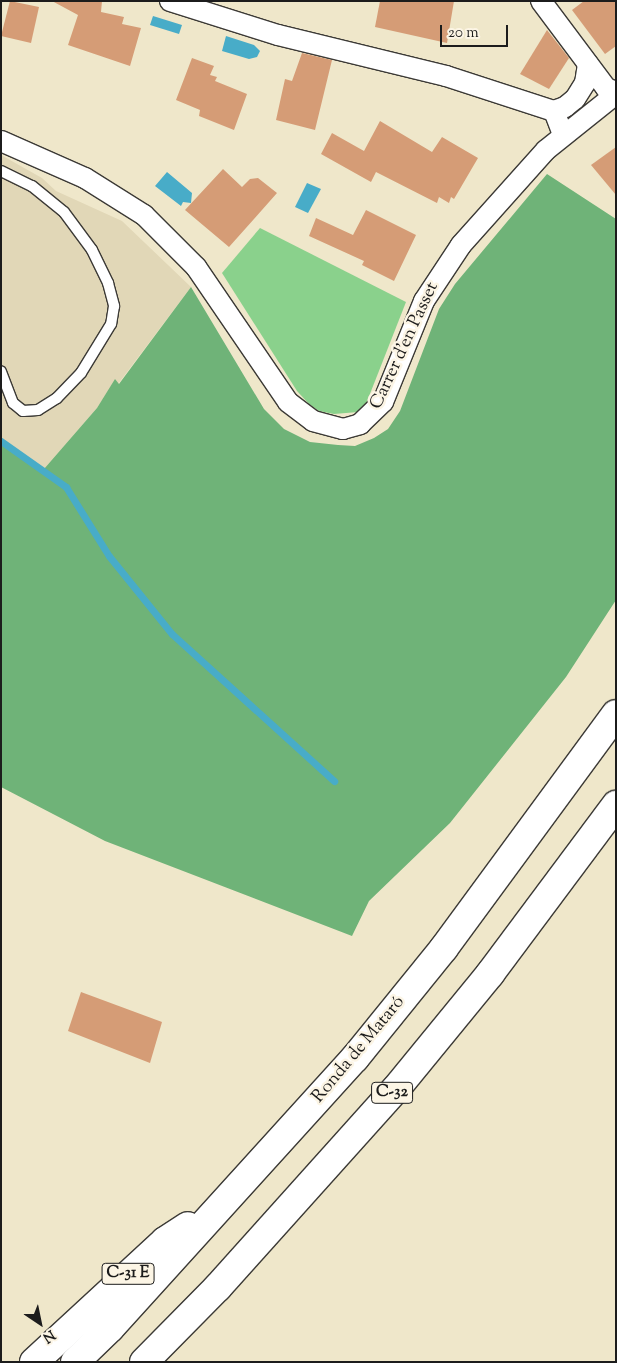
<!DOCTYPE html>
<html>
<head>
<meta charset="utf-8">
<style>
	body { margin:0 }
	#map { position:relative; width:617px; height:1363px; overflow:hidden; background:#efe7ca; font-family:"Sorts Mill Goudy",serif }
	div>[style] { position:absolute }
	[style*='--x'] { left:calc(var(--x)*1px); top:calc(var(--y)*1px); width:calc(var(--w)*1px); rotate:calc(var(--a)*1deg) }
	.built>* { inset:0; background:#e1d7b7 }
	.green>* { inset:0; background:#8ad18c }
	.forest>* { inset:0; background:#6fb378 }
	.water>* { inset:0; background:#48acc8 }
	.stream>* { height:7px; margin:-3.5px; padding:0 3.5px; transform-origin:3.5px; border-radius:3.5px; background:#48acc8 }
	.building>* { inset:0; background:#d59c76 }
	.roads { filter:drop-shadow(1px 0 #3c3a36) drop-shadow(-1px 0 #3c3a36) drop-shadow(0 1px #3c3a36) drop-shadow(0 -1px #3c3a36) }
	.service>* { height:10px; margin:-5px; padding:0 5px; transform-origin:5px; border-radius:5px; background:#fff }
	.minor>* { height:20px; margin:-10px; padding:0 10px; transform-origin:10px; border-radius:10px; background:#fff }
	.motorway>* { height:28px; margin:-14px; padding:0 14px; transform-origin:14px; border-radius:14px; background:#fff }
	span { translate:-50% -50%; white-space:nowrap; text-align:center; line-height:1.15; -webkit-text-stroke:5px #fcf5e5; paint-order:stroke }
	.shield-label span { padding:1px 4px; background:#fcf5e5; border:1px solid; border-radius:4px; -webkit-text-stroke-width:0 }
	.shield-label { font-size:16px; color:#1c1c1c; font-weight:700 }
	.street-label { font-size:18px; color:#1c1c1c }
	.frame { position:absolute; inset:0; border:2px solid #1c1c1c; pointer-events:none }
	.north { position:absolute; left:15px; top:1298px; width:50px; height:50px; -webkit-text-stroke:4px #fcf5e5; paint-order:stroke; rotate:146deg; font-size:14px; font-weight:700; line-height:20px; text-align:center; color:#1c1c1c }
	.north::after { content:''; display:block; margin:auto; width:18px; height:22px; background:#1c1c1c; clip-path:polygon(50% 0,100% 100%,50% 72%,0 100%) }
	.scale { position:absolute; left:440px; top:25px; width:68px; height:22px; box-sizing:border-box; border:2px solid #1c1c1c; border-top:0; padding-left:6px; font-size:15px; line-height:18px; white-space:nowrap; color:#1c1c1c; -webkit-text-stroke:4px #fcf5e5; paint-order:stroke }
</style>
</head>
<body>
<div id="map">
	<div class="built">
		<div style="clip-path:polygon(1px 155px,42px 178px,56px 191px,122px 221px,191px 287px,118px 384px,115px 380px,97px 408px,44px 469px,1px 441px)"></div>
	</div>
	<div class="green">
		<div style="clip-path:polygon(260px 228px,406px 302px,366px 404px,358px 412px,334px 414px,319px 411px,309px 404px,297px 391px,222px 273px)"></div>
	</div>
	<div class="forest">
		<div style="clip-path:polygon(547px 174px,616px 219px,616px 600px,566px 677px,450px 823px,369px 901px,352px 936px,105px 841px,1px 787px,1px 441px,44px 469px,97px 408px,115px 379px,119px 384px,191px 287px,264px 409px,284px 429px,310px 442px,338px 445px,355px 446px,374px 438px,388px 429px,400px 411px,439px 309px,455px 284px)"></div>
	</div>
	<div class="water">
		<div style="clip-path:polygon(153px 16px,182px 25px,179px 34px,150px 25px)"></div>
		<div style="clip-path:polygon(226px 36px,254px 45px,260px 51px,257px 57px,249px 59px,222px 51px)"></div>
		<div style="clip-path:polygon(167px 172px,192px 193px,191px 203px,183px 202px,181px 206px,155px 186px)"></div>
		<div style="clip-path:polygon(307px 183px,321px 189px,308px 213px,295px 207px)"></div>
	</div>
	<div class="stream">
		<div style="--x:1;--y:441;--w:80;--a:35.3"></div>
		<div style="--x:66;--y:487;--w:81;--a:58.1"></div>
		<div style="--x:109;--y:556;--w:100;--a:51.1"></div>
		<div style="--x:172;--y:634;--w:219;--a:42.2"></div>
	</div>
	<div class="building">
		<div style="clip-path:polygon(10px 1px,39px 7px,31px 43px,1px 36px)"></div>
		<div style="clip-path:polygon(52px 1px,102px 1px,101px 12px,124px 17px,122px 24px,141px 28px,130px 66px,68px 45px,78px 15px)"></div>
		<div style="clip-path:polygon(380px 1px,454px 1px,447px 43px,375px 27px)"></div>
		<div style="clip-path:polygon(584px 1px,616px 1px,616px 46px,605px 54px,572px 10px)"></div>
		<div style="clip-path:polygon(547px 30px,569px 58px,549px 89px,520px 74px)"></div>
		<div style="clip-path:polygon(302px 53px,332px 60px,315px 130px,276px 120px,285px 79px,292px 81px)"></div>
		<div style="clip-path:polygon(192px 58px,214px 66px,210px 75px,217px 77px,215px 81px,247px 94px,234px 130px,199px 116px,200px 110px,176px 100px)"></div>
		<div style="clip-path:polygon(380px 121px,432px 152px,442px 137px,478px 158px,454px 199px,451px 197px,449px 203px,439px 197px,437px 203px,376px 172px,371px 182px,321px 154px,332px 133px,364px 151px)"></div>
		<div style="clip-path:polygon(616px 147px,616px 195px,591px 165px)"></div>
		<div style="clip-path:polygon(223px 169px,242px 187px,250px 179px,258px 178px,277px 193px,229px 247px,185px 210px)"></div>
		<div style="clip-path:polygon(366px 210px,416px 235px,394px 281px,362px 265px,364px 261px,309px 236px,316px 218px,353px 235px)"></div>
		<div style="clip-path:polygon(81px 992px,162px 1022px,150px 1063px,68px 1031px)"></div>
	</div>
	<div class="roads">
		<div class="service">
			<div style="--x:1;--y:171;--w:34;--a:26"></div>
			<div style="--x:32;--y:186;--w:41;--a:39.1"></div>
			<div style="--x:64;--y:212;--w:47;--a:53.6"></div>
			<div style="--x:92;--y:250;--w:37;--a:64"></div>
			<div style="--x:108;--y:283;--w:24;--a:75"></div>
			<div style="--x:114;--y:306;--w:18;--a:99"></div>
			<div style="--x:111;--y:324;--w:57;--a:121.5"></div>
			<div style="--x:81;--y:373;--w:35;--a:134"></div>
			<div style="--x:57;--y:398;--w:22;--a:148"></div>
			<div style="--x:38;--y:410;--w:15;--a:176"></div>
			<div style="--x:23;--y:411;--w:13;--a:-141"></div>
			<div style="--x:13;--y:403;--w:34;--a:-111"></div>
		</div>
		<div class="minor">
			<div style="--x:170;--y:1;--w:113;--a:17.5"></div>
			<div style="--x:278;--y:35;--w:173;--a:13.7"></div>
			<div style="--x:446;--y:76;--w:114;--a:18"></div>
			<div style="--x:554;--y:111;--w:25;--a:69"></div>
			<div style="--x:541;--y:1;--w:109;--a:53.2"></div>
			<div style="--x:606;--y:88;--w:11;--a:22"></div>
			<div style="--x:554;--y:111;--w:12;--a:-20"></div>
			<div style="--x:565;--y:107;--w:13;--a:-39"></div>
			<div style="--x:575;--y:99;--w:19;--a:-58"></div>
			<div style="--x:585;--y:83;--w:19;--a:-81"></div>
			<div style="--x:1;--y:141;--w:92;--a:23.8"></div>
			<div style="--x:85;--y:178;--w:70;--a:32.1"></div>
			<div style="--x:144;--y:215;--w:74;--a:45"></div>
			<div style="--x:196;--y:267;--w:163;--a:55.7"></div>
			<div style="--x:288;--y:402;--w:31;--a:37"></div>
			<div style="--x:313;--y:421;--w:31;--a:15"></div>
			<div style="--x:343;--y:429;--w:18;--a:-16"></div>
			<div style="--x:360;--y:424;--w:32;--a:-44"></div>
			<div style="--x:383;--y:402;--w:109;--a:-67.9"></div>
			<div style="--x:424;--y:301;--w:67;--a:-56.5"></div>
			<div style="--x:461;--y:245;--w:127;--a:-48.2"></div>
			<div style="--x:546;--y:150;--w:90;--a:-38.7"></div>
		</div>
		<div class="motorway">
			<div style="--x:34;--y:1362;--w:178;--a:-42.7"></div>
			<div style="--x:165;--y:1241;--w:27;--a:-33"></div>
			<div style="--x:75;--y:1362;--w:49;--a:-44.2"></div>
			<div style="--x:110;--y:1328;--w:365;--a:-47.8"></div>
			<div style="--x:355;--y:1058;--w:141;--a:-51"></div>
			<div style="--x:444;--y:948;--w:290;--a:-53.7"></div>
			<div style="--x:144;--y:1362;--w:105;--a:-45.4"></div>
			<div style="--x:218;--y:1287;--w:265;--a:-48.1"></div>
			<div style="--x:395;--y:1090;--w:150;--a:-50.7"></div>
			<div style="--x:490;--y:974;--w:211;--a:-53.3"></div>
		</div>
	</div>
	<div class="shield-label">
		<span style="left:392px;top:1093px">C-32</span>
		<span style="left:128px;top:1274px">C-31 E</span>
	</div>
	<div class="street-label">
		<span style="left:405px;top:346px;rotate:-65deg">Carrer d'en Passet</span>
		<span style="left:359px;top:1050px;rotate:-50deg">Ronda de Mataró</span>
	</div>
	<div class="frame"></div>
	<div class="north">N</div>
	<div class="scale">20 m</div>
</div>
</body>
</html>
